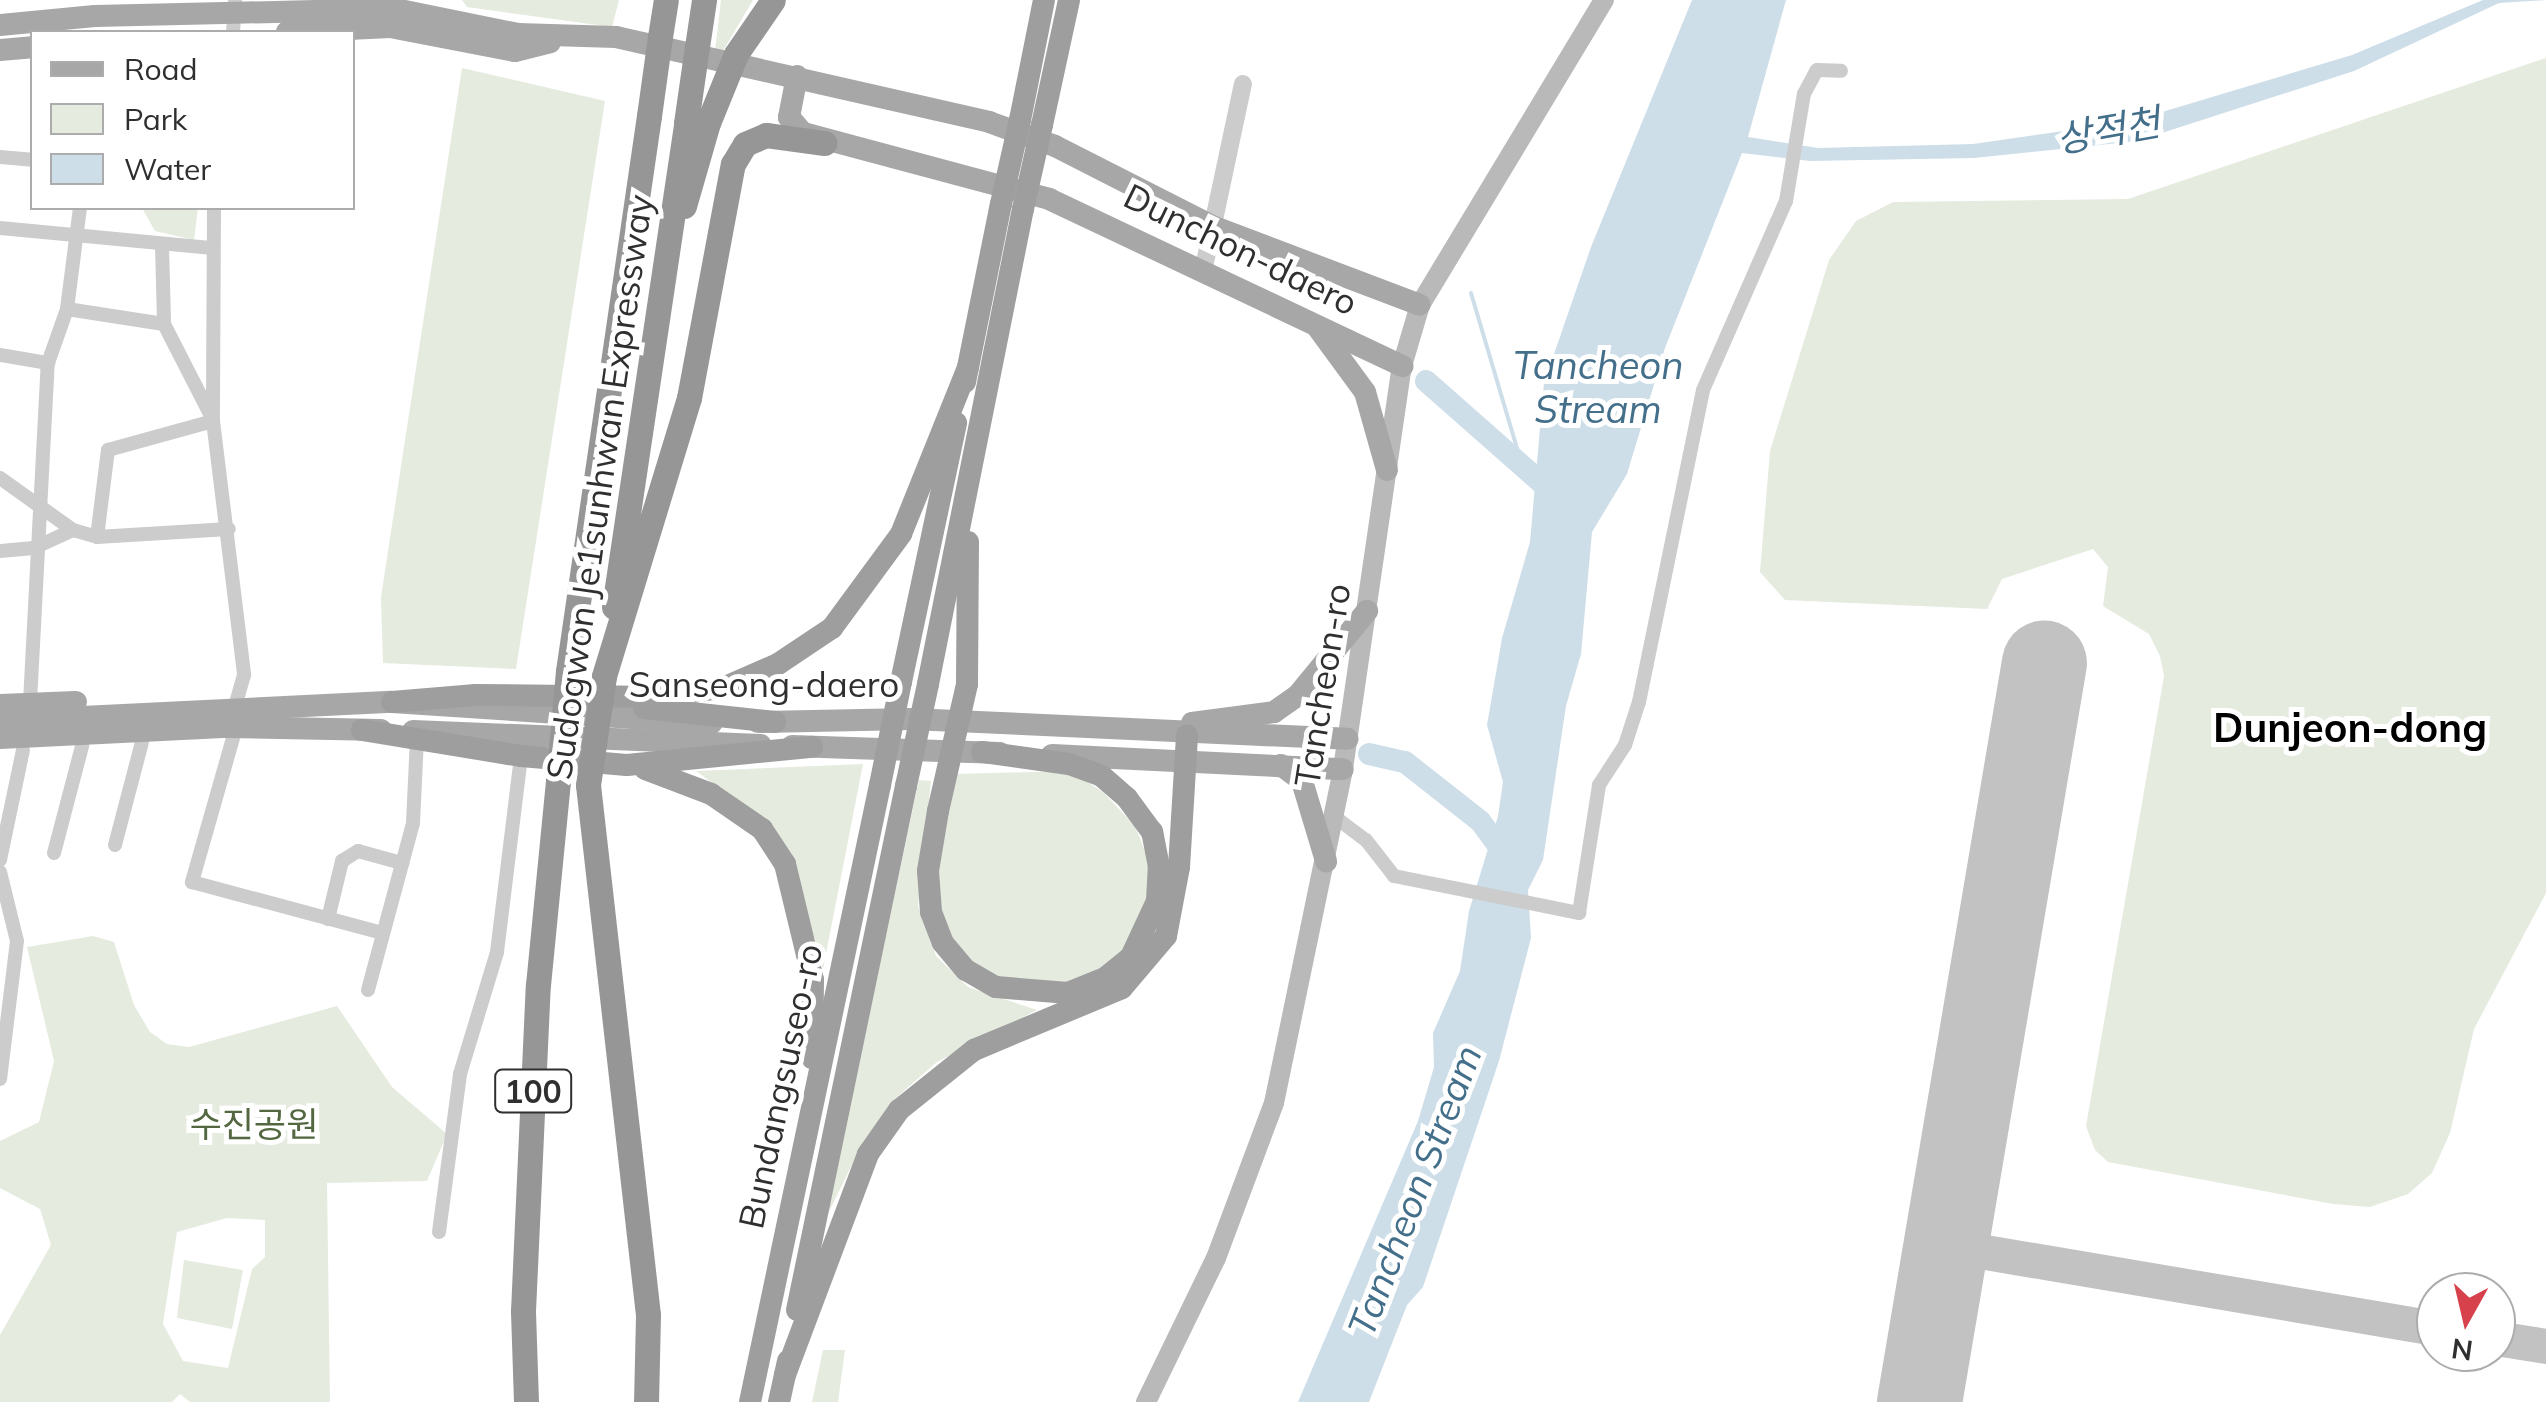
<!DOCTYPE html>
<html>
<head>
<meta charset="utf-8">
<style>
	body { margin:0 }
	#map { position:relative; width:2546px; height:1402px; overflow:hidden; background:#fff; font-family:Mulish,"Noto Sans KR",sans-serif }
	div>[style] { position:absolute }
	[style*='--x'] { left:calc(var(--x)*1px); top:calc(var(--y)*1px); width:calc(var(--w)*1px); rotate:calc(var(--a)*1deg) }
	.green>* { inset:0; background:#e5ebdf }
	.water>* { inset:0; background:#cddee9 }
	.stream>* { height:4px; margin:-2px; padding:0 2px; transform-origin:2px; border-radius:2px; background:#cddee9 }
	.river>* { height:22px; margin:-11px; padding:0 11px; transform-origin:11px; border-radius:11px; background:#cddee9 }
	.taxiway>* { height:35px; margin:-17.5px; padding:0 17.5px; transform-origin:17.5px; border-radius:17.5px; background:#c2c2c2 }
	.runway>* { height:85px; margin:-42.5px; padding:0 42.5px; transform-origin:42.5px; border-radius:42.5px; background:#c2c2c2 }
	.minor>* { height:14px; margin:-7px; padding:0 7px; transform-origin:7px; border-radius:7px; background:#ccc }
	.tertiary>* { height:18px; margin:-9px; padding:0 9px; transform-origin:9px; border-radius:9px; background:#ccc }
	.secondary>* { height:20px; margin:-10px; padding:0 10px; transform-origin:10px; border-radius:10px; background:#b9b9b9 }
	.primary>* { height:22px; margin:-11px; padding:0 11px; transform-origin:11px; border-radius:11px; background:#a7a7a7 }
	.trunk>* { height:22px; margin:-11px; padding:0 11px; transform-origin:11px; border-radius:11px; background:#9e9e9e }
	.motorway>* { height:25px; margin:-12.5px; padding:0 12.5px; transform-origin:12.5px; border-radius:12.5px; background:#969696 }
	.trunk-bridge>* { height:22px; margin:-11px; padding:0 11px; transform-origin:11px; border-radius:11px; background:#9e9e9e }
	.motorway-bridge>* { height:25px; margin:-12.5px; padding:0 12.5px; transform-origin:12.5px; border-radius:12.5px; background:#969696 }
	span { translate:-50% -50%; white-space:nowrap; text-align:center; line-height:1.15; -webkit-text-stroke:10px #fff; paint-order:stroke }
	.shield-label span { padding:2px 8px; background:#fff; border:2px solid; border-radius:8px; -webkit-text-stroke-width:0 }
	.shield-label { font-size:32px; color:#2f2f2f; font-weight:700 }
	.street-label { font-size:35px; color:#2f2f2f }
	.park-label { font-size:35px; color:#536840 }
	.water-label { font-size:38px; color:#446f8b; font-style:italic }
	.quarter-label { font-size:40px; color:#000; font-weight:700 }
	.legend { position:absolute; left:30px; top:30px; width:325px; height:180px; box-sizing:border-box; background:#fff; border:2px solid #acacac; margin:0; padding:12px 18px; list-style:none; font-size:30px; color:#2f2f2f }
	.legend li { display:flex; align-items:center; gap:20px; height:50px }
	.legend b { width:50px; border:2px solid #acacac }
	.north { position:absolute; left:2416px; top:1272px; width:100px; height:100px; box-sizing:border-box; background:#fff; border:2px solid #acacac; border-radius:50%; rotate:188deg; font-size:28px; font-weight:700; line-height:40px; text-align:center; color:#2f2f2f }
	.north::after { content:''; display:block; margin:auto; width:35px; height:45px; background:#d7414c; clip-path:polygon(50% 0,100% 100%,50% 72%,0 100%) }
</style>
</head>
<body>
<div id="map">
	<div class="green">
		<div style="clip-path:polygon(462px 0,619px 0,612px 27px,467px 7px)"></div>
		<div style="clip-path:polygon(721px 0,753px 0,713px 68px)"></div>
		<div style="clip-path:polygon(2546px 58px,2546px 893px,2474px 1029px,2450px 1133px,2432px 1173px,2408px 1194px,2370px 1207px,2333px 1204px,2108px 1162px,2095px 1150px,2086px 1126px,2164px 676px,2160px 656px,2149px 634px,2103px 606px,2108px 567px,2093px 549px,2002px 579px,1987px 609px,1785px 600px,1760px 572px,1770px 451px,1829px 260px,1856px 221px,1893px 202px,2128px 199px)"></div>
		<div style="clip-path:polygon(462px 68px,605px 101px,516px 669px,383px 663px,381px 597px)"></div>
		<div style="clip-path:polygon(142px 208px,198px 208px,194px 240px,155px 231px)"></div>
		<div style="clip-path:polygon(863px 764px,823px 969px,793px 861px,766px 823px,696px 771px)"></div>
		<div style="clip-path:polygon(1070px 771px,1103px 792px,1135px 826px,1148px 859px,1149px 899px,1128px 947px,1104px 966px,1070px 983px,1001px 979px,973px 963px,949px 933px,937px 894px,941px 831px,956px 774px)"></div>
		<div style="clip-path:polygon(919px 780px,931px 781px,918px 906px,936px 956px,968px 987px,1037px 1010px,937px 1062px,899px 1095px,864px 1140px,825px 1220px)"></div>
		<div style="clip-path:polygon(evenodd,93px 936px,114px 942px,134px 1005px,150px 1032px,167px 1044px,189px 1047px,337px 1006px,392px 1087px,447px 1134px,427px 1181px,327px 1183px,330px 1402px,190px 1402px,180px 1394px,172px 1402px,0 1402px,0 1335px,51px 1245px,40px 1209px,0 1188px,0 1141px,39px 1122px,54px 1061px,27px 947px,93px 936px,227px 1218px,265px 1220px,265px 1257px,252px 1269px,228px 1368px,183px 1361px,163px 1324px,177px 1232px,227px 1218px)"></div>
		<div style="clip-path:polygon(184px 1260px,243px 1270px,232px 1329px,177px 1318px)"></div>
		<div style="clip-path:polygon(823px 1350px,845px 1350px,838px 1402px,812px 1402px)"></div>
	</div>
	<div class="water">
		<div style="clip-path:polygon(1692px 0,1786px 0,1748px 137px,1818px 148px,1973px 144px,2132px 121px,2352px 55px,2483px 0,2546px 0,2499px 3px,2354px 71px,2137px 141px,1974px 158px,1810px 161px,1742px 153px,1665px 348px,1627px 474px,1592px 532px,1581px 654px,1566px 706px,1543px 860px,1528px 890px,1531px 938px,1499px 1061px,1423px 1287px,1407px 1305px,1369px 1402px,1298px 1402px,1418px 1121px,1434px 1067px,1433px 1033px,1460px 971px,1469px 911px,1498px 816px,1503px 782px,1487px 725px,1502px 638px,1530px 542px,1544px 383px,1591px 247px)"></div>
	</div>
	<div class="stream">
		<div style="--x:1471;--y:293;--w:176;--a:73.5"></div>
	</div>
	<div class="river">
		<div style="--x:1426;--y:381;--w:171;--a:41.4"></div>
		<div style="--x:1369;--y:754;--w:37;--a:13"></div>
		<div style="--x:1405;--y:762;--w:95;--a:38.2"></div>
		<div style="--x:1480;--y:821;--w:44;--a:53.4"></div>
	</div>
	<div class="taxiway">
		<div style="--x:1944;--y:1245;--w:499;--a:9.6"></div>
		<div style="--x:2496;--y:1338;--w:51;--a:9.1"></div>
	</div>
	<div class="runway">
		<div style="--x:1919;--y:1402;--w:750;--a:-80.41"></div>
	</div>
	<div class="minor">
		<div style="--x:233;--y:32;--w:32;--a:-86"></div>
		<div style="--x:0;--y:157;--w:32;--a:5"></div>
		<div style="--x:214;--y:208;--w:213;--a:90.3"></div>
		<div style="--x:213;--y:421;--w:256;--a:83"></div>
		<div style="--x:244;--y:675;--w:35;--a:106"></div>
		<div style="--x:0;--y:228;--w:211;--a:5.4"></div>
		<div style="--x:162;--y:245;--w:79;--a:88.5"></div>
		<div style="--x:164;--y:324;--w:103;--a:62.9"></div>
		<div style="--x:67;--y:309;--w:98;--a:8.8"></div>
		<div style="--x:0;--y:355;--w:49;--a:9.5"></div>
		<div style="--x:0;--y:478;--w:90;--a:35.5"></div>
		<div style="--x:97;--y:537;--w:88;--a:-82.8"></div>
		<div style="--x:108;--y:450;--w:109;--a:-15.4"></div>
		<div style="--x:0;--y:551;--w:34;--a:-5"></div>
		<div style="--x:34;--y:548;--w:43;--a:-24.8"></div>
		<div style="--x:73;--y:530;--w:25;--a:16"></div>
		<div style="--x:97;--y:537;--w:132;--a:-3.5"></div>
		<div style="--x:30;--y:702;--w:339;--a:-87"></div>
		<div style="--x:48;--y:363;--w:57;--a:-70.6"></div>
		<div style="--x:67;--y:309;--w:102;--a:-82.7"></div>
		<div style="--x:233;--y:738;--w:150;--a:105.9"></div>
		<div style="--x:192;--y:882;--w:197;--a:15"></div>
		<div style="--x:1335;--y:817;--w:39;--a:37"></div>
		<div style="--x:1366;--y:840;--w:46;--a:52.1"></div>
		<div style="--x:1394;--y:876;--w:189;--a:11.3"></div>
		<div style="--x:1579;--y:913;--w:130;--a:-81.1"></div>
		<div style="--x:1599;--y:785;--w:48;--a:-57"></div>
		<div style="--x:1625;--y:745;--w:45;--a:-72"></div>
		<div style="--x:1639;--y:702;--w:318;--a:-78.4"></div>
		<div style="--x:1703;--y:390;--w:206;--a:-66.3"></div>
		<div style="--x:1786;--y:201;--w:109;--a:-80.5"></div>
		<div style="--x:1804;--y:94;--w:27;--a:-62"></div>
		<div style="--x:1817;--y:70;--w:24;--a:2"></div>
		<div style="--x:115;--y:845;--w:106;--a:-75.3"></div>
		<div style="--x:54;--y:853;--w:111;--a:-75.3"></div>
		<div style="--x:0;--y:860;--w:112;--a:-78.2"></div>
		<div style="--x:0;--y:872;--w:71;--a:76.2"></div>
		<div style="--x:17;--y:941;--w:139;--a:97"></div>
		<div style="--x:328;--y:919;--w:60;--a:-76.4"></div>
		<div style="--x:342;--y:861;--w:19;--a:-32"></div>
		<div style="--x:358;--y:851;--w:46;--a:15.3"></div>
		<div style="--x:368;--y:990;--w:173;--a:-74.9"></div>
		<div style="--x:413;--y:823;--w:84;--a:-87.3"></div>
		<div style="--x:439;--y:1232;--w:159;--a:-82.4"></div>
		<div style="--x:460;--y:1074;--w:127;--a:-73.1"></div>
		<div style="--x:497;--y:952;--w:197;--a:-83"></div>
	</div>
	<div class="tertiary">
		<div style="--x:1204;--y:267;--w:187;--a:-78"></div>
	</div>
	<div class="secondary">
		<div style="--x:1146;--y:1402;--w:160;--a:-64.1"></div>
		<div style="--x:1216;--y:1258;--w:165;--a:-69.5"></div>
		<div style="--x:1274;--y:1103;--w:341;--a:-78.3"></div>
		<div style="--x:1343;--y:769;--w:407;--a:-81.7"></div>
		<div style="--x:1402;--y:366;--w:64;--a:-73.6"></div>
		<div style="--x:1420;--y:305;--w:356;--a:-58.9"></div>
	</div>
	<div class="primary">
		<div style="--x:0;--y:25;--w:95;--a:-5.4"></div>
		<div style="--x:95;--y:16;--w:300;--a:-1.3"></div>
		<div style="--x:395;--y:9;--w:126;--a:11.5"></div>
		<div style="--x:518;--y:34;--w:98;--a:1.8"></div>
		<div style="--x:616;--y:37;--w:383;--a:12.8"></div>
		<div style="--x:989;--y:122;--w:70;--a:20"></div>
		<div style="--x:1055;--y:146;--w:176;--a:27"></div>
		<div style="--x:1212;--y:226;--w:222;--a:20.8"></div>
		<div style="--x:287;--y:32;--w:103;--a:-2.8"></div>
		<div style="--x:390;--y:27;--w:127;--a:10.9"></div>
		<div style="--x:515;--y:51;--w:36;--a:-14"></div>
		<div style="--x:0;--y:50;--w:32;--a:-5"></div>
		<div style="--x:797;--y:76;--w:42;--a:101"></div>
		<div style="--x:789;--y:117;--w:21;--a:49"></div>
		<div style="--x:803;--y:133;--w:255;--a:15"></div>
		<div style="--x:1049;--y:199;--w:391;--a:25.3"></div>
		<div style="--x:1318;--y:328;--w:79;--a:53.7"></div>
		<div style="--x:1365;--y:392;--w:81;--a:74.2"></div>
		<div style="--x:0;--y:705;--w:76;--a:-2.3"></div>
		<div style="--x:0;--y:721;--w:392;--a:-2.8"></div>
		<div style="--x:392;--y:702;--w:320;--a:3.8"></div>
		<div style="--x:758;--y:722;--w:153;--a:-1.1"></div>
		<div style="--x:911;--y:719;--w:437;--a:2.6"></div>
		<div style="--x:1192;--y:723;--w:83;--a:-7.6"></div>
		<div style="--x:1274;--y:712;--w:29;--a:-35"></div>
		<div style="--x:1298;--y:695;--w:109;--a:-50.6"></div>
		<div style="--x:413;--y:731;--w:348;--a:2.3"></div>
		<div style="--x:0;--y:738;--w:228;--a:-2.8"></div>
		<div style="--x:228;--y:727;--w:153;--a:1.1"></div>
		<div style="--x:792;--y:746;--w:208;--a:1.9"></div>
		<div style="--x:1052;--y:755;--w:291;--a:2.8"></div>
		<div style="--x:1281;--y:765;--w:26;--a:37"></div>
		<div style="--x:1302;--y:781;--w:84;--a:73.3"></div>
	</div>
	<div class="trunk">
		<div style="--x:1020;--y:120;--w:122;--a:-78.7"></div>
		<div style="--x:1042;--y:125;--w:128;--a:-77.8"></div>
		<div style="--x:965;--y:382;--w:182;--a:-78.6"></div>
		<div style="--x:901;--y:682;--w:265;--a:-78"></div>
		<div style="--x:928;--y:684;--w:484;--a:-78.7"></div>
		<div style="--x:967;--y:684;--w:142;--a:-89.6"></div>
		<div style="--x:392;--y:702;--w:84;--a:-4.8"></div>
		<div style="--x:476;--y:695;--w:184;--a:0.6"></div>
		<div style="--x:660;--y:697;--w:66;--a:-8.7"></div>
		<div style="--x:725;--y:687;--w:58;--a:-23.5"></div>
		<div style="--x:778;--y:664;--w:65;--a:-33.7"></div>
		<div style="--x:832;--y:628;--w:117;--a:-53.7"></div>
		<div style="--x:901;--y:534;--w:180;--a:-68.1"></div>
		<div style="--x:644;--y:708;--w:132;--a:6.1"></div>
		<div style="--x:362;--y:730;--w:161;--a:9.3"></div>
		<div style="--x:521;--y:756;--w:106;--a:4.9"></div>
		<div style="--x:627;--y:765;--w:186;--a:-5.6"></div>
		<div style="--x:645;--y:769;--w:71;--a:20.7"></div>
		<div style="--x:711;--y:794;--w:62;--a:34.5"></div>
		<div style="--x:762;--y:829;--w:42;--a:56.7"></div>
		<div style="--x:785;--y:864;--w:119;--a:76.4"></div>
		<div style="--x:813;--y:980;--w:78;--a:90.7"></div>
		<div style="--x:938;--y:811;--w:61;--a:99.5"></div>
		<div style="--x:928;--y:871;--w:41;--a:85.8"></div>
		<div style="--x:931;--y:912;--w:33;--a:69"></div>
		<div style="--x:943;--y:943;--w:35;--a:50"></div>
		<div style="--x:966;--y:970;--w:34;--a:30"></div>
		<div style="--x:996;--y:987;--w:72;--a:4.8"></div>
		<div style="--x:1068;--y:993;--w:40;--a:-22"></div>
		<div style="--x:1105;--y:978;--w:33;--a:-39"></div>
		<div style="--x:1131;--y:957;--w:62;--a:-65.1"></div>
		<div style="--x:1157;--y:901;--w:34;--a:-87"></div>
		<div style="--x:1159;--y:867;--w:36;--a:-101"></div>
		<div style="--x:1152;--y:832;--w:42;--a:-126.3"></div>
		<div style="--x:1127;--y:798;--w:33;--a:-139"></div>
		<div style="--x:1102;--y:776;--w:35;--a:-160"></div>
		<div style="--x:1069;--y:764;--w:88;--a:-172.1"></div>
		<div style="--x:797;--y:1310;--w:535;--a:-78.25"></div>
		<div style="--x:785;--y:1375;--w:236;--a:-69.4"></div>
		<div style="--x:868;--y:1154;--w:54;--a:-54.8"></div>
		<div style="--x:899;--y:1110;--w:96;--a:-38.7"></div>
		<div style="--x:974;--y:1050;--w:160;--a:-22.7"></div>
		<div style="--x:1122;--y:988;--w:68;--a:-49.8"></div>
		<div style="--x:1166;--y:936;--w:70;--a:-79.3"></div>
		<div style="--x:1179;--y:867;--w:132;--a:-86.5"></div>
		<div style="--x:750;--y:1402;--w:631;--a:-78.1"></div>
		<div style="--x:779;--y:1402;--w:42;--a:-77.6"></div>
	</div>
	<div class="motorway">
		<div style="--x:660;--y:37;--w:37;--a:-81"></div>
		<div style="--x:697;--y:47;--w:48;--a:-81.5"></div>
		<div style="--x:736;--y:54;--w:65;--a:-55.6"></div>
		<div style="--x:684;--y:206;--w:86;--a:-73.9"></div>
		<div style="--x:614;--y:607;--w:489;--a:-81.5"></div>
		<div style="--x:568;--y:671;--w:561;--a:-81.7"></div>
		<div style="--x:604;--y:676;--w:291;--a:-73"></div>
		<div style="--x:689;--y:398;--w:238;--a:-79.4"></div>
		<div style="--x:733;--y:164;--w:23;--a:-59"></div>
		<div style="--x:745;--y:144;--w:23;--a:-23"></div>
		<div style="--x:766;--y:135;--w:59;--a:7.9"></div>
		<div style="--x:588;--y:785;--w:533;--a:83.54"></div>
		<div style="--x:648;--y:1315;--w:87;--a:91.3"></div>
		<div style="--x:526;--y:1402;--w:91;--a:-91.9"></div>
		<div style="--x:523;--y:1311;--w:326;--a:-87.4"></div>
		<div style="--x:538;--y:985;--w:205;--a:-84.4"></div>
	</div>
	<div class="trunk-bridge">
		<div style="--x:1001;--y:204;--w:86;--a:-77.3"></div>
		<div style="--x:1023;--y:209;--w:86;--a:-77.3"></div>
		<div style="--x:880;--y:785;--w:105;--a:-78.5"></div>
		<div style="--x:906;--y:786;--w:104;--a:-77.8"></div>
		<div style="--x:938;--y:811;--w:130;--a:-77.1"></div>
	</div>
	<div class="motorway-bridge">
		<div style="--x:649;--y:116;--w:80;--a:-82.1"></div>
		<div style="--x:686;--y:123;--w:77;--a:-81.8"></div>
		<div style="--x:708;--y:123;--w:74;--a:-67.9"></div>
		<div style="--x:558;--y:781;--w:110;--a:-84.8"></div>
		<div style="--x:588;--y:785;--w:110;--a:-81.6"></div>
	</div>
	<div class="shield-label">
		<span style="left:533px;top:1091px">100</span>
	</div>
	<div class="street-label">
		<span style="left:1241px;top:249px;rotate:26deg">Dunchon-daero</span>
		<span style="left:599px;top:487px;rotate:-82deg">Sudogwon Je1sunhwan Expressway</span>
		<span style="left:764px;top:684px">Sanseong-daero</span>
		<span style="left:1322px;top:685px;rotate:-81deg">Tancheon-ro</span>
		<span style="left:780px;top:1086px;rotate:-78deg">Bundangsuseo-ro</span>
	</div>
	<div class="park-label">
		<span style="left:254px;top:1124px">수진공원</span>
	</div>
	<div class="water-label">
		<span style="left:2108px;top:131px;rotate:-10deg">상적천</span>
		<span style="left:1598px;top:388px">Tancheon<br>Stream</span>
		<span style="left:1415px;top:1191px;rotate:-69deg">Tancheon Stream</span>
	</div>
	<div class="quarter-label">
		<span style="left:2350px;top:727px">Dunjeon-dong</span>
	</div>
	<ul class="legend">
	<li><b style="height:12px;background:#a7a7a7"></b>Road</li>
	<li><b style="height:28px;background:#e5ebdf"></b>Park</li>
	<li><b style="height:28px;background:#cddee9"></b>Water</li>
	</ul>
	<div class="north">N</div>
</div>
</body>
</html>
